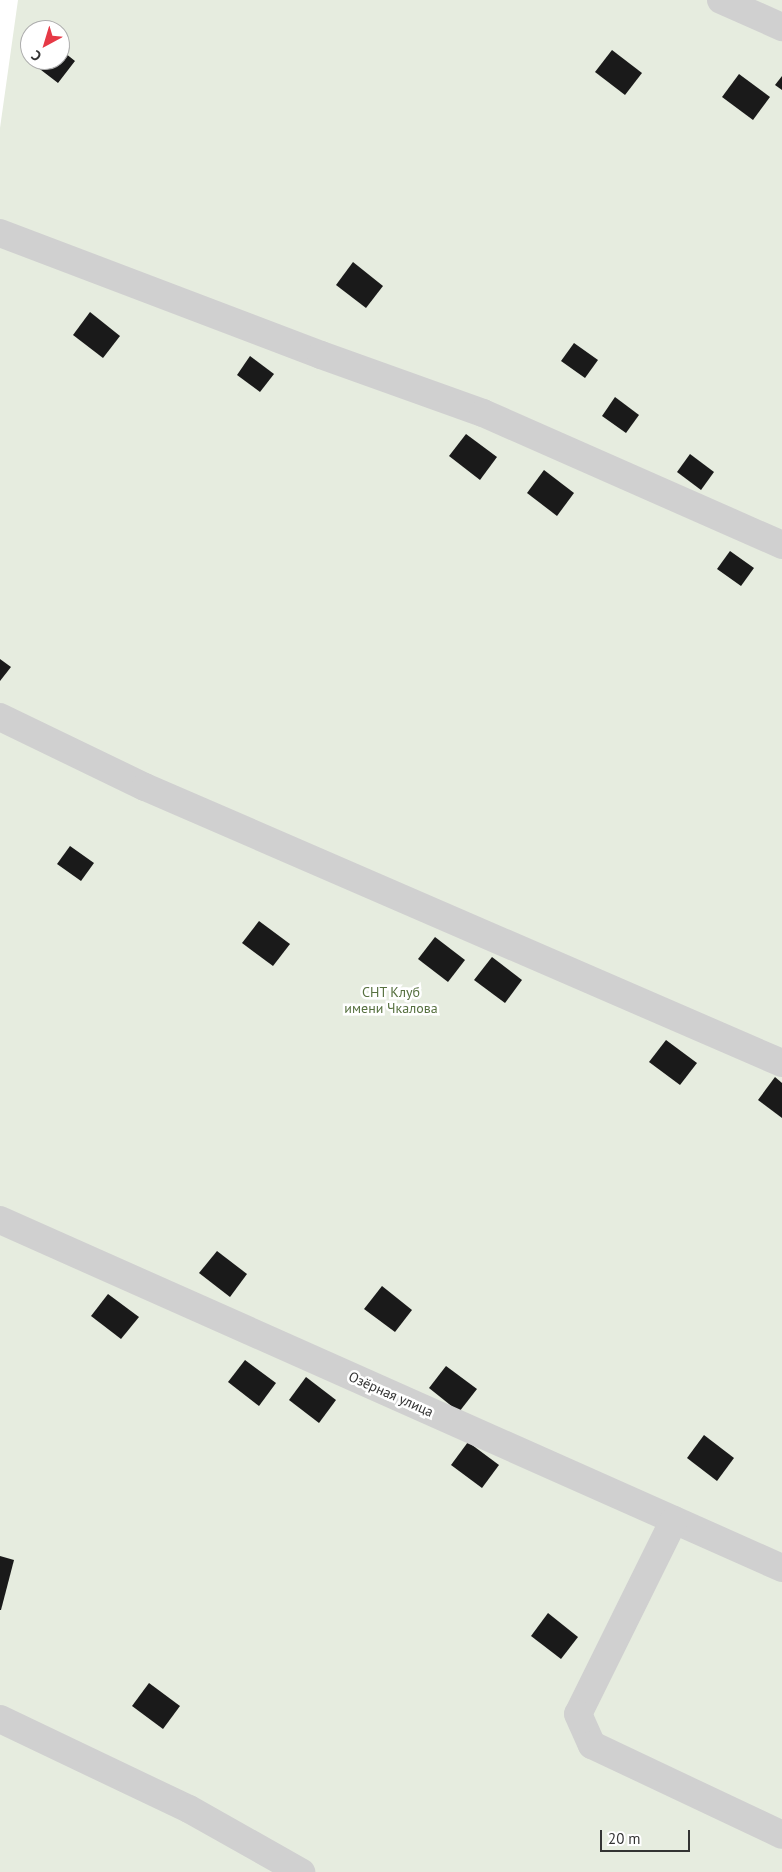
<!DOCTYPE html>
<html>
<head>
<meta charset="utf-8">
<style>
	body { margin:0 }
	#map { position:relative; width:782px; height:1872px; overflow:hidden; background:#fff; font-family:"PT Sans",sans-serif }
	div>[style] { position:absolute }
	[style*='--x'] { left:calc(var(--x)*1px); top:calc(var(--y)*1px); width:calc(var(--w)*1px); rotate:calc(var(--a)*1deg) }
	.green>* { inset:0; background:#e6ecdf }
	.building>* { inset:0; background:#1a1a1a }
	.minor>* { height:28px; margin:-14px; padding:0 14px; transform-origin:14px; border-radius:14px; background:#d0d0d0 }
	span { translate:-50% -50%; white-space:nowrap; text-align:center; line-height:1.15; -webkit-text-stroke:5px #fff; paint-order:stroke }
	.park-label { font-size:14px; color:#56703f }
	.street-label { font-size:14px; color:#333 }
	.north { position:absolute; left:20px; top:20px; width:50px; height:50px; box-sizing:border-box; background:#fff; border:1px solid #adadad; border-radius:50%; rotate:219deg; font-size:14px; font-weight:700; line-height:20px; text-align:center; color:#333 }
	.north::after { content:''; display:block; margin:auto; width:18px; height:22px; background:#e63946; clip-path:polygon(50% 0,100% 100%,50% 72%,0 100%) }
	.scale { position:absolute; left:600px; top:1830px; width:90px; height:22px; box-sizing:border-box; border:2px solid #333; border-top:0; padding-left:6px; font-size:15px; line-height:18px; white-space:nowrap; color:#333; -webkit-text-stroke:4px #fff; paint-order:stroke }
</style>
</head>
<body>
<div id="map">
	<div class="green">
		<div style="clip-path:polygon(evenodd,18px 0,782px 0,782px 1872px,0 1872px,0 128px,18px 0,30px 30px,60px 30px,60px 60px,30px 60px,30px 30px)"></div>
	</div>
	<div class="building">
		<div style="clip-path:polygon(60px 49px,75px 61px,58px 83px,28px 60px,30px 57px,30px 60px,60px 60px)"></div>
		<div style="clip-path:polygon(612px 50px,642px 73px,625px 95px,595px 72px)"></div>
		<div style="clip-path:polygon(739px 74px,770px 97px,753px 120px,722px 97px)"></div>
		<div style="clip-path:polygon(782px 76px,782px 90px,775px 85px)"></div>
		<div style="clip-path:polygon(353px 262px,383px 286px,366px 308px,336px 285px)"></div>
		<div style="clip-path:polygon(90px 312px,120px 336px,103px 358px,73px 335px)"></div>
		<div style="clip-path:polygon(574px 343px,598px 360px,585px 378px,561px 361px)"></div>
		<div style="clip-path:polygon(250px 356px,274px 374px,260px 392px,237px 375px)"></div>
		<div style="clip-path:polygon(615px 397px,639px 415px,626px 433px,602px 416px)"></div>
		<div style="clip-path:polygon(466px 434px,497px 457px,480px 480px,449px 456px)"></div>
		<div style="clip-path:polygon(690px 454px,714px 472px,701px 490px,677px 472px)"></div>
		<div style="clip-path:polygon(544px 470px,574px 493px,557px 516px,527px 493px)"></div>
		<div style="clip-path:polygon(730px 551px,754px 568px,741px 586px,717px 569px)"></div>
		<div style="clip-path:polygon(0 659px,11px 667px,0 681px)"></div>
		<div style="clip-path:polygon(70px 846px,94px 863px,81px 881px,57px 864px)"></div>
		<div style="clip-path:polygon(259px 921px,290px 944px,273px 966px,242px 943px)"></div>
		<div style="clip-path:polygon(435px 937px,465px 960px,448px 982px,418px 959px)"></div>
		<div style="clip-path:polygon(492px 957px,522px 980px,505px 1003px,474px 980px)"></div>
		<div style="clip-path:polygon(666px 1040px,697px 1063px,680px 1085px,649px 1062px)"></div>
		<div style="clip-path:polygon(775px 1077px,782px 1083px,782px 1118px,758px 1100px)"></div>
		<div style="clip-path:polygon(217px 1251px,247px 1274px,230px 1297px,199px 1273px)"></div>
		<div style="clip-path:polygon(382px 1286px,412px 1310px,395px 1332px,364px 1309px)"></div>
		<div style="clip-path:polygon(108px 1294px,139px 1317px,121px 1339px,91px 1316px)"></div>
		<div style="clip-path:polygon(245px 1360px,276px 1383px,259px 1406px,228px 1382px)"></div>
		<div style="clip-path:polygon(446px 1366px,477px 1389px,459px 1412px,429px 1388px)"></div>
		<div style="clip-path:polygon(306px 1377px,336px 1400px,319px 1423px,289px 1400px)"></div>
		<div style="clip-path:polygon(704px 1435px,734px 1458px,717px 1481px,687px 1458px)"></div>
		<div style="clip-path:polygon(468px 1442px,499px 1465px,482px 1488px,451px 1465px)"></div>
		<div style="clip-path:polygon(0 1556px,14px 1560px,1px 1610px,0 1610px)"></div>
		<div style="clip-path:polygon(548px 1613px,578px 1637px,561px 1659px,531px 1636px)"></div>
		<div style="clip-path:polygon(149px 1683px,180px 1706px,163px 1729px,132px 1706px)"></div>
	</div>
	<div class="minor">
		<div style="--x:721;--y:0;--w:67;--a:23.9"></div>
		<div style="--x:0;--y:233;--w:343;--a:20.8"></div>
		<div style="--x:321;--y:355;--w:172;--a:19.7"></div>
		<div style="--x:483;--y:413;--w:327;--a:23.8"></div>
		<div style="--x:0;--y:717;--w:161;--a:25.8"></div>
		<div style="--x:145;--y:787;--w:694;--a:23.43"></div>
		<div style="--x:0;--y:1220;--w:856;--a:23.99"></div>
		<div style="--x:674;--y:1520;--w:216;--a:116.3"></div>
		<div style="--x:578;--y:1714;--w:34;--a:66"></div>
		<div style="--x:592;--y:1745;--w:210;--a:25.3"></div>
		<div style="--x:0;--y:1719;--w:209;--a:25.5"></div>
		<div style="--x:189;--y:1809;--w:129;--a:29.4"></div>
	</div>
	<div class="park-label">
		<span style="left:391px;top:1000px">СНТ Клуб<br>имени Чкалова</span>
	</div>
	<div class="street-label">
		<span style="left:391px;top:1394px;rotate:24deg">Озёрная улица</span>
	</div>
	<div class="north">С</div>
	<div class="scale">20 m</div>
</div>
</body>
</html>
